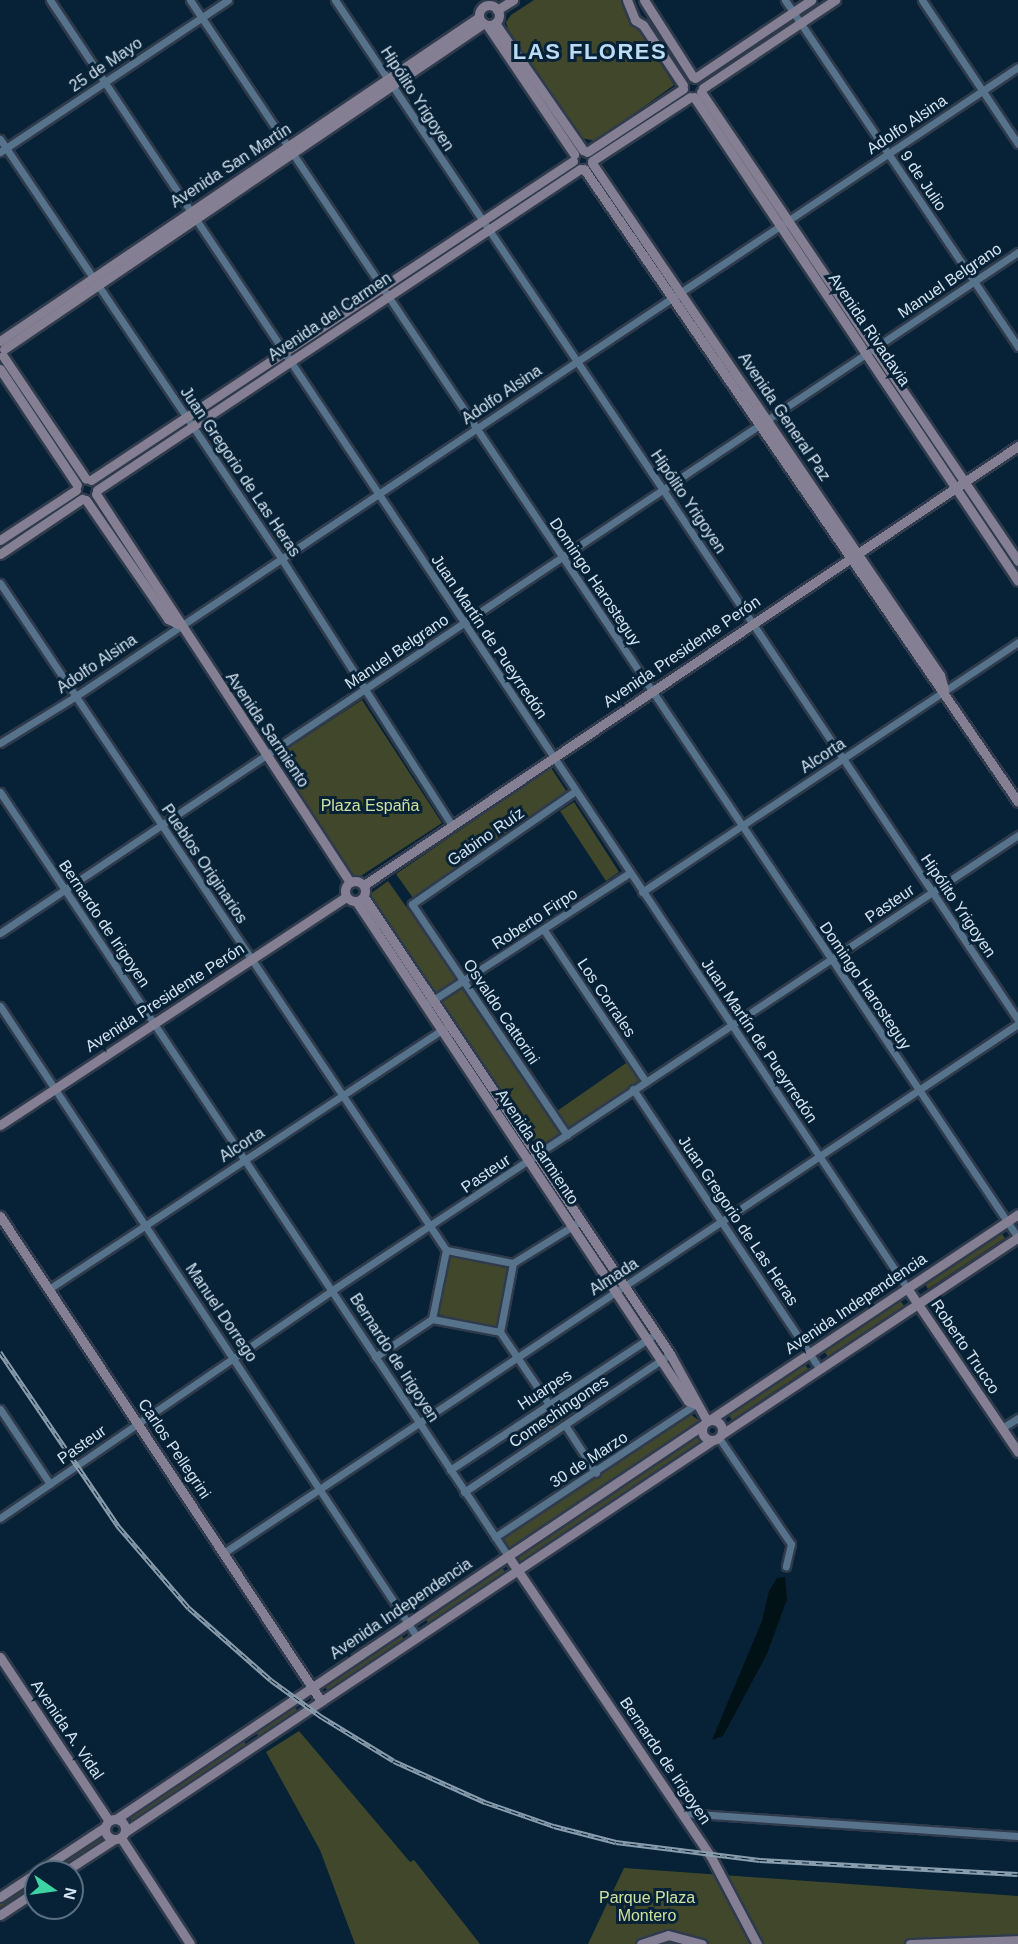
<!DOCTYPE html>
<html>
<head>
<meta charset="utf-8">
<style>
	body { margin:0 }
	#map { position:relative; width:1018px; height:1944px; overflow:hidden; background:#072236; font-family:Helvetica,sans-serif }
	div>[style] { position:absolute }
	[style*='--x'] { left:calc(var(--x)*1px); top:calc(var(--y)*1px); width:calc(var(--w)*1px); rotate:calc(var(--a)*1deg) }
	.green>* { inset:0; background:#41472b }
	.water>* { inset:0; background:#001216 }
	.roads { filter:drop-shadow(2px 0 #2f3b4c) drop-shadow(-2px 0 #2f3b4c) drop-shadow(0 2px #2f3b4c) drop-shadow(0 -2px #2f3b4c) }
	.street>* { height:7px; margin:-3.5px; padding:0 3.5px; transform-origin:3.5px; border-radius:3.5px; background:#57738b }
	.secondary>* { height:9px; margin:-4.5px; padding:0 4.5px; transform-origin:4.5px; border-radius:4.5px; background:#857f94 }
	.secondary>.ring { margin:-4.5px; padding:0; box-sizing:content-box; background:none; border:9px solid #857f94; border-radius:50% }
	.rail>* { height:4.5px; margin-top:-2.25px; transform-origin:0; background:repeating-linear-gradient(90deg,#072236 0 7px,#8a9dad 0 14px); box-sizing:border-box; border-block:2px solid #8a9dad }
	span { translate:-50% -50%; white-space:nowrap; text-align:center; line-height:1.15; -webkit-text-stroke:6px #072236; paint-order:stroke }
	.street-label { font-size:16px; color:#d4e3f1 }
	.park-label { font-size:16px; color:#d0e0a0 }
	.district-label { font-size:22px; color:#bcdcf6; font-weight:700; letter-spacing:1.5px }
	.north { position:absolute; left:24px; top:1860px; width:60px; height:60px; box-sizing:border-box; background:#072236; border:2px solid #596f81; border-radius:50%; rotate:103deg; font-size:16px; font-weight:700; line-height:24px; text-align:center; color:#d4e3f1 }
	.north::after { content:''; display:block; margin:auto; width:21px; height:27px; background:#3dd4a3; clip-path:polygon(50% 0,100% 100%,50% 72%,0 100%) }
</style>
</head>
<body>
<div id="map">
	<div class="green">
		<div style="clip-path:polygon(534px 0,621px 0,674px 85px,596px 141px,581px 138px,508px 29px,506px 22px,511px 15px)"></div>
		<div style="clip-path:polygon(788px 21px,790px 24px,709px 78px,707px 75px)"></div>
		<div style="clip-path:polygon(279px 360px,281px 363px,200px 417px,197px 413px)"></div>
		<div style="clip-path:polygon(182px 423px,185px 427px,104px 480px,101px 477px)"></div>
		<div style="clip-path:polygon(362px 700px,442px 823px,356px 879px,276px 756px)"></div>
		<div style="clip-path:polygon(551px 768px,567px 792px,413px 898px,396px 874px)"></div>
		<div style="clip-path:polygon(574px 802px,619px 872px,606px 881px,560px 811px)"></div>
		<div style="clip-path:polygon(388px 881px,457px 979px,435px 995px,366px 897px)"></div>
		<div style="clip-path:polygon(464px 988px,560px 1133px,538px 1147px,442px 1002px)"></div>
		<div style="clip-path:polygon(629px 1061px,641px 1080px,571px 1130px,557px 1111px)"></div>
		<div style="clip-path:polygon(1001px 1233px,1005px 1238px,928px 1289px,925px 1284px)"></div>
		<div style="clip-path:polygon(451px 1255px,509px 1269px,496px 1328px,437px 1314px)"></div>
		<div style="clip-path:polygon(900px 1300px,904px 1306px,828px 1357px,824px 1351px)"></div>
		<div style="clip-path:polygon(804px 1363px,808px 1369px,732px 1420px,728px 1414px)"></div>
		<div style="clip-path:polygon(575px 1393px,585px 1408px,534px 1441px,524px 1426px)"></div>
		<div style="clip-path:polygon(690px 1414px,701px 1422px,511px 1551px,503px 1539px)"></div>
		<div style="clip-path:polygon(696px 1436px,700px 1442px,521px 1562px,517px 1556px)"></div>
		<div style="clip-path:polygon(502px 1567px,505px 1573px,429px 1624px,425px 1618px)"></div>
		<div style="clip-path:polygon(401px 1634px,404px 1640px,328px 1691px,324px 1685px)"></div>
		<div style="clip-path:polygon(294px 1706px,298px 1711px,259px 1737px,255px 1731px)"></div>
		<div style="clip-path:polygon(299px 1731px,410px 1862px,414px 1860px,480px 1944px,355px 1944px,320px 1850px,266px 1752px)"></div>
		<div style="clip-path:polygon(243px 1740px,247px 1746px,132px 1821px,128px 1816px)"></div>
		<div style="clip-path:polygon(100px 1835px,104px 1841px,57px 1872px,45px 1872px)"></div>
		<div style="clip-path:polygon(624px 1868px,1018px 1896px,1018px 1944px,588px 1944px)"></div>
		<div style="clip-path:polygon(36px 1878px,36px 1886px,0 1910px,0 1902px)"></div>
	</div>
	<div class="water">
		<div style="clip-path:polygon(785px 1577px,787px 1599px,767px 1654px,723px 1736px,712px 1740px,762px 1621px,769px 1591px,777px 1578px)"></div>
	</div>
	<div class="roads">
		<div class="street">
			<div style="--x:50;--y:0;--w:1547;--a:56.36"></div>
			<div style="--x:190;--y:0;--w:1489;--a:56.22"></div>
			<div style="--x:335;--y:0;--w:1228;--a:56.19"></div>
			<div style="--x:785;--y:0;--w:418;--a:56.1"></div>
			<div style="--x:922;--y:0;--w:173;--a:56.3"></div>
			<div style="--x:0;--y:139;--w:505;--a:56.15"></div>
			<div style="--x:281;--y:558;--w:316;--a:57.4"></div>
			<div style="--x:0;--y:152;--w:274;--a:-33.7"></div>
			<div style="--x:0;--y:583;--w:802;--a:56.23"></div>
			<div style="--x:446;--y:1250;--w:70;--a:101.5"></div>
			<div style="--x:432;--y:1319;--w:69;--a:10.8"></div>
			<div style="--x:500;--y:1332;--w:70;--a:-79.3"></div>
			<div style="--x:513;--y:1263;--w:68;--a:-169"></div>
			<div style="--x:0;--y:743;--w:89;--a:-31.7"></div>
			<div style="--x:76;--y:696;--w:1133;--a:-33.73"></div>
			<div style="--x:0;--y:792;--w:917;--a:56.38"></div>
			<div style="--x:642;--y:892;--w:452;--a:-33.6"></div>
			<div style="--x:544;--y:930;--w:183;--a:56.1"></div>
			<div style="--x:0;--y:933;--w:1225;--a:-33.78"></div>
			<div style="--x:430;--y:1002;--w:236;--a:-32.9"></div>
			<div style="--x:0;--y:1006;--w:756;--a:56.54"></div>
			<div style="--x:633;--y:1089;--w:337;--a:56.3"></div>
			<div style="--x:567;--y:1135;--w:278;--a:-123.9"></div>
			<div style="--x:412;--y:904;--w:198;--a:-34.7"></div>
			<div style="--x:513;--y:1263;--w:74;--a:-31.8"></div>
			<div style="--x:49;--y:1289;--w:474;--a:-33.4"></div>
			<div style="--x:500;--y:1332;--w:87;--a:55.8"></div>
			<div style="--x:375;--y:1357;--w:69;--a:-33.7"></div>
			<div style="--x:0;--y:1409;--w:90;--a:56.3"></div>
			<div style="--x:565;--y:1425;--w:57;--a:57.1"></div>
			<div style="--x:1002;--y:1428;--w:19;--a:-32"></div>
			<div style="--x:719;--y:1438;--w:128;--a:55.8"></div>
			<div style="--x:791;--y:1544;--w:23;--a:103"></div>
			<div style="--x:450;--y:1470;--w:241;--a:-33.5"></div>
			<div style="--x:464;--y:1492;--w:248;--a:-33.8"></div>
			<div style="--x:0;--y:1518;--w:401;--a:-34.4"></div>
			<div style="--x:331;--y:1291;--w:825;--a:-33.57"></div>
			<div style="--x:495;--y:1537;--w:241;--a:-33.5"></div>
			<div style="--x:225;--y:1552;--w:953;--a:-33.66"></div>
			<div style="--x:682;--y:1813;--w:337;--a:3.9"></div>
		</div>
		<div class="secondary">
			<div style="--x:627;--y:0;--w:22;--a:68"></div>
			<div style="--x:635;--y:20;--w:9;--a:32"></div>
			<div style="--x:643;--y:25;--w:72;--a:56.3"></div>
			<div style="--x:644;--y:0;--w:91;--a:57.5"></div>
			<div class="ring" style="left:479px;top:5px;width:11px;height:11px"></div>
			<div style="--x:497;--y:10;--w:19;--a:-32"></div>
			<div style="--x:495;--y:23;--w:155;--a:55.3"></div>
			<div style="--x:487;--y:25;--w:156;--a:56"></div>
			<div style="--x:695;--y:78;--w:140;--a:-33.9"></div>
			<div style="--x:703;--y:88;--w:159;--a:-33.7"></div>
			<div style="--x:701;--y:92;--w:566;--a:55.94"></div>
			<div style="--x:694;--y:97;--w:582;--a:56.2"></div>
			<div style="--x:587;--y:152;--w:115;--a:-33.3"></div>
			<div style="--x:592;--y:161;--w:117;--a:-33.1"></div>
			<div style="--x:592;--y:163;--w:619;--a:55.8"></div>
			<div style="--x:940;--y:675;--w:15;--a:74"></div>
			<div style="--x:584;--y:169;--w:767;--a:55.56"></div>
			<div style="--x:0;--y:341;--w:578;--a:-34.07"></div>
			<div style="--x:4;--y:349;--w:580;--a:-34.18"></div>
			<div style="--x:3;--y:356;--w:148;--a:56"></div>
			<div style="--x:0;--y:369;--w:139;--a:56.4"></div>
			<div style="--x:91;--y:480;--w:578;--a:-33.5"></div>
			<div style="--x:97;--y:490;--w:580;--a:-33.61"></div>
			<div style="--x:96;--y:494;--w:464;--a:56.8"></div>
			<div style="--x:86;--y:500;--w:145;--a:55.4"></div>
			<div style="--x:168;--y:619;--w:11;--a:27"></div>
			<div style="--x:0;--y:540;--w:91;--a:-33.3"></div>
			<div style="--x:0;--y:554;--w:99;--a:-33.9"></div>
			<div class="ring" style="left:345px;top:881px;width:11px;height:11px"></div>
			<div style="--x:364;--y:885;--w:788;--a:-33.87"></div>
			<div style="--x:364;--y:897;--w:550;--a:56.19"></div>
			<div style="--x:670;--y:1354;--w:77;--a:61.1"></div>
			<div style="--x:356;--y:901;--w:600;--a:56.42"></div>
			<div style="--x:688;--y:1401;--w:9;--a:21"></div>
			<div style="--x:0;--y:1125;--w:414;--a:-33.4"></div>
			<div style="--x:0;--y:1216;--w:582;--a:56.5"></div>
			<div style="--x:907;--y:1288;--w:198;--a:55.9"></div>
			<div style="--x:711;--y:1419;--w:369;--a:-33.7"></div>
			<div class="ring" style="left:702px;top:1420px;width:11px;height:11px"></div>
			<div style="--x:722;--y:1434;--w:356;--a:-33.6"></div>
			<div style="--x:508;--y:1556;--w:361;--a:56"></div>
			<div style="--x:710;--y:1855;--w:101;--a:62.2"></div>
			<div style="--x:0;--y:1657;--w:197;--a:56.4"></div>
			<div class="ring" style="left:105px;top:1819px;width:11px;height:11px"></div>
			<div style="--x:116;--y:1819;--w:707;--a:-33.87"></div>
			<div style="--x:125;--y:1832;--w:707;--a:-33.69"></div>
			<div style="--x:121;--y:1838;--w:126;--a:56.9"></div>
			<div style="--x:37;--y:1872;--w:82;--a:-33.5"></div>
			<div style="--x:64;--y:1872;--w:59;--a:-33.1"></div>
			<div style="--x:0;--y:1897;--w:43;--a:-33.7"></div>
			<div style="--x:0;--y:1915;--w:43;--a:-33.7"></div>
			<div style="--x:641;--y:1944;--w:28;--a:-18"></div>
			<div style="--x:668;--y:1935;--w:35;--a:15"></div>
			<div style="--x:910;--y:1944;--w:108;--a:-2.1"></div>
		</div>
	</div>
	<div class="rail">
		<div style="--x:0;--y:1352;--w:212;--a:55.8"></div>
		<div style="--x:119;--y:1527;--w:107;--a:49.2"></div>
		<div style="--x:189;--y:1608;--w:109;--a:41.3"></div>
		<div style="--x:271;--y:1680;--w:63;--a:36"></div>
		<div style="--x:322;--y:1717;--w:84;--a:31.4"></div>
		<div style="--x:394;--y:1761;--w:100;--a:24.3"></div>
		<div style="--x:485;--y:1802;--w:73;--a:19.2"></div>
		<div style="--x:554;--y:1826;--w:64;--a:14.5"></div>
		<div style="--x:616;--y:1842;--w:145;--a:7.1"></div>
		<div style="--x:760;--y:1860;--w:258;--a:3.1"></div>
	</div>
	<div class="street-label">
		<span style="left:106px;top:65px;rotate:-34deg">25 de Mayo</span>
		<span style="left:417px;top:99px;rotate:57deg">Hipólito Yrigoyen</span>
		<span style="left:907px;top:125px;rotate:-34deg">Adolfo Alsina</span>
		<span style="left:231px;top:166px;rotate:-33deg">Avenida San Martín</span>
		<span style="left:923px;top:181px;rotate:56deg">9 de Julio</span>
		<span style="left:950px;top:281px;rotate:-34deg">Manuel Belgrano</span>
		<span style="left:330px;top:317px;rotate:-34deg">Avenida del Carmen</span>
		<span style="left:869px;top:330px;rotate:56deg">Avenida Rivadavia</span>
		<span style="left:502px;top:395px;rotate:-34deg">Adolfo Alsina</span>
		<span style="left:784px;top:417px;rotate:56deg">Avenida General Paz</span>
		<span style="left:240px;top:472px;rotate:56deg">Juan Gregorio de Las Heras</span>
		<span style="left:688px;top:502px;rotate:56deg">Hipólito Yrigoyen</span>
		<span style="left:595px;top:582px;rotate:56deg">Domingo Harosteguy</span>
		<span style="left:489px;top:637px;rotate:56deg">Juan Martín de Pueyrredón</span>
		<span style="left:397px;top:652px;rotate:-34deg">Manuel Belgrano</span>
		<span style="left:682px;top:652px;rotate:-34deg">Avenida Presidente Perón</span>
		<span style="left:97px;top:664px;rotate:-34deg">Adolfo Alsina</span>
		<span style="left:267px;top:730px;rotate:56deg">Avenida Sarmiento</span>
		<span style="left:823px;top:756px;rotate:-33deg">Alcorta</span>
		<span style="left:486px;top:837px;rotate:-35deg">Gabino Ruíz</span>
		<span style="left:204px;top:864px;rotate:56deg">Pueblos Originarios</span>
		<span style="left:890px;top:904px;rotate:-34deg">Pasteur</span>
		<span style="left:958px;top:906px;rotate:56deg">Hipólito Yrigoyen</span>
		<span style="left:535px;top:919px;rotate:-33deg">Roberto Firpo</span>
		<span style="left:104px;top:924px;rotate:56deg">Bernardo de Irigoyen</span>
		<span style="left:865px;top:986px;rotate:56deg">Domingo Harosteguy</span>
		<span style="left:165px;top:998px;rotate:-33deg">Avenida Presidente Perón</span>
		<span style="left:606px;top:998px;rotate:56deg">Los Corrales</span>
		<span style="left:501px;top:1012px;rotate:56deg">Osvaldo Cattorini</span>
		<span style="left:759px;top:1041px;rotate:56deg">Juan Martín de Pueyrredón</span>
		<span style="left:242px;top:1145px;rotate:-33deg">Alcorta</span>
		<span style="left:537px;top:1147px;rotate:56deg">Avenida Sarmiento</span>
		<span style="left:486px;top:1174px;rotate:-34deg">Pasteur</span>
		<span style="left:738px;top:1221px;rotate:56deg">Juan Gregorio de Las Heras</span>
		<span style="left:614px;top:1277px;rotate:-33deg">Almada</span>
		<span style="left:856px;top:1304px;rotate:-34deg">Avenida Independencia</span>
		<span style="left:221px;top:1313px;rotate:56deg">Manuel Dorrego</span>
		<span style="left:965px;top:1347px;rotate:56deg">Roberto Trucco</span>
		<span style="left:394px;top:1358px;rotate:57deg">Bernardo de Irigoyen</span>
		<span style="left:545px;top:1390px;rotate:-33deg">Huarpes</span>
		<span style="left:559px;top:1412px;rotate:-34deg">Comechingones</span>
		<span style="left:82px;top:1445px;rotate:-35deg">Pasteur</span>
		<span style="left:174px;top:1449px;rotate:56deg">Carlos Pellegrini</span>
		<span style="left:589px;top:1460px;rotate:-33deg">30 de Marzo</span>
		<span style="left:401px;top:1609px;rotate:-34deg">Avenida Independencia</span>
		<span style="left:67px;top:1730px;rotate:56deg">Avenida A. Vidal</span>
		<span style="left:665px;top:1761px;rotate:56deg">Bernardo de Irigoyen</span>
	</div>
	<div class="park-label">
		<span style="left:370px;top:806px">Plaza España</span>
		<span style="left:647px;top:1907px">Parque Plaza<br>Montero</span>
	</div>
	<div class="district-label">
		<span style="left:590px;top:52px">LAS FLORES</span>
	</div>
	<div class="north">N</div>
</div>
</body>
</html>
